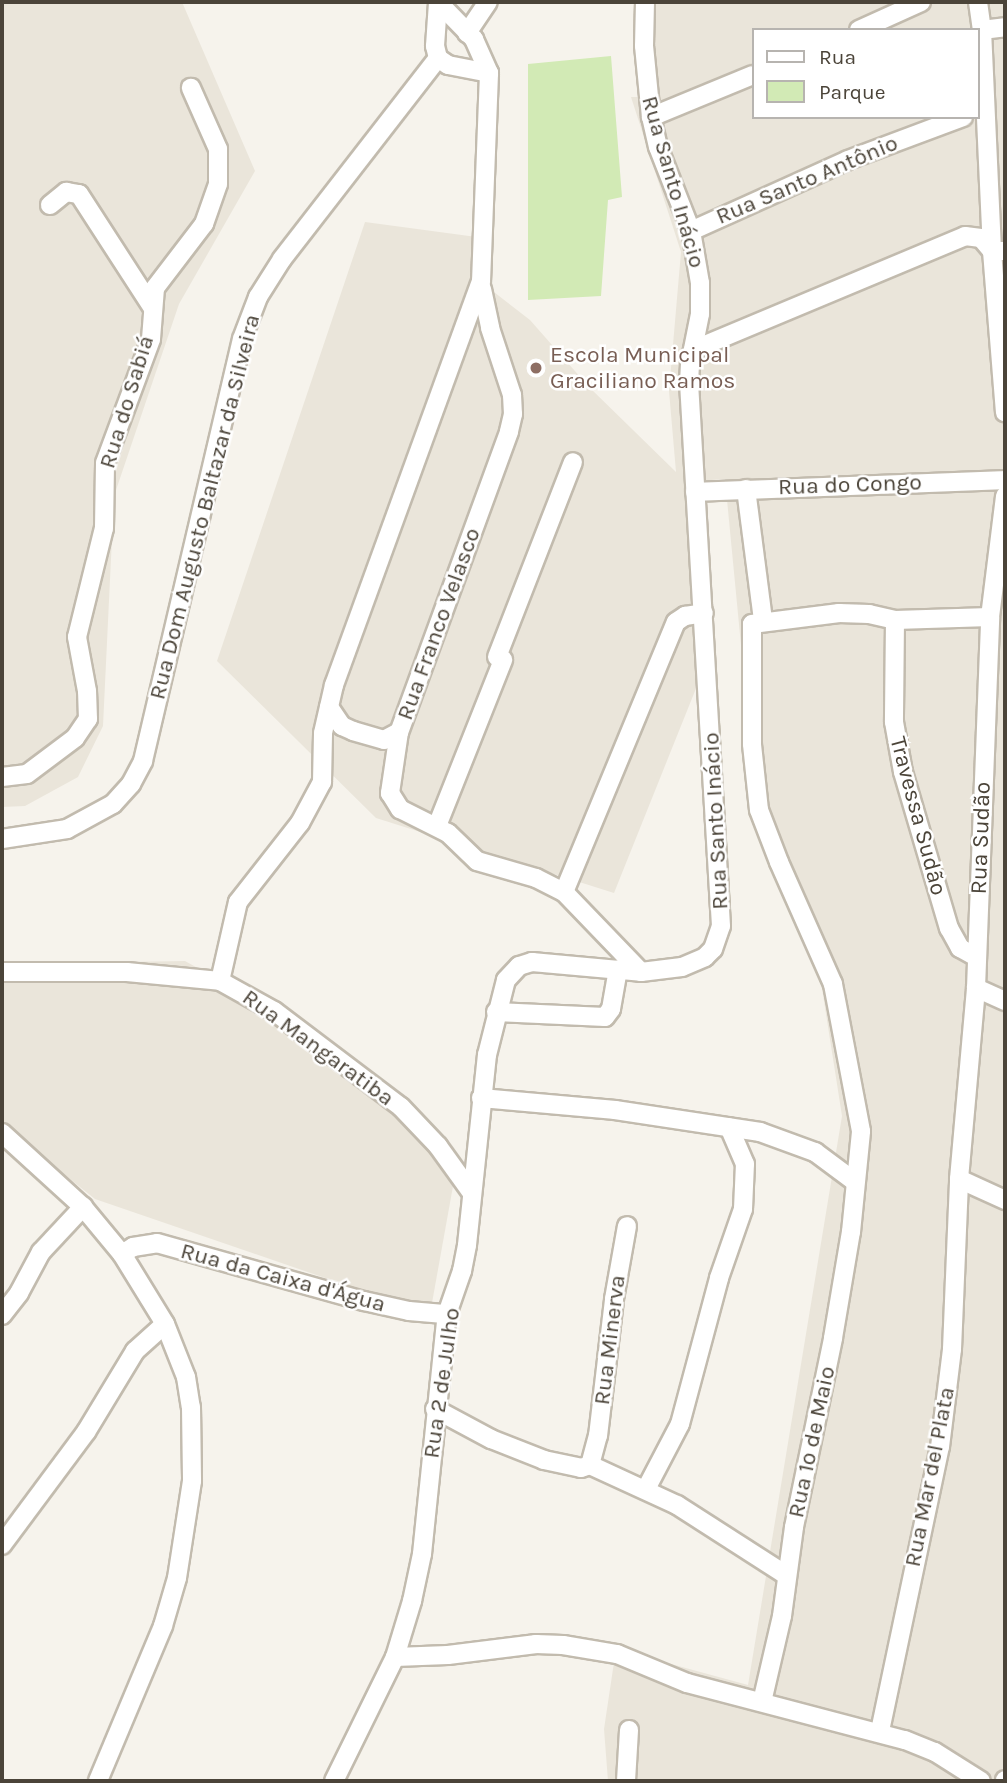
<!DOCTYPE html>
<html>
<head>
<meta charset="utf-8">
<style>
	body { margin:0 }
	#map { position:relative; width:1007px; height:1783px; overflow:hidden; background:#f6f3ec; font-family:Karla,sans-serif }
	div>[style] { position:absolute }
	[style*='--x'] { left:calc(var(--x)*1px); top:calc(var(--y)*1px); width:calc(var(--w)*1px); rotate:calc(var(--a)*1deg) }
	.residential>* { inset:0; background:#eae5da }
	.green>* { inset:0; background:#d2eab5 }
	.roads { filter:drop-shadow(2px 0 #c2bbae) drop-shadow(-2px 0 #c2bbae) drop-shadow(0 2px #c2bbae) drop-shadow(0 -2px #c2bbae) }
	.minor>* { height:18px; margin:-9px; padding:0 9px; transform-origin:9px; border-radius:9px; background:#fff }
	.dots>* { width:19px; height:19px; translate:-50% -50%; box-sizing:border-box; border:4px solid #fff; border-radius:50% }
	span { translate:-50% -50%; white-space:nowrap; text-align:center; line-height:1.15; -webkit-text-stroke:5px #fff; paint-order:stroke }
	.street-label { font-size:23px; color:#4b4439 }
	.education-label { font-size:23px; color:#785e54 }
	.left { translate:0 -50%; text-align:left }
	.frame { position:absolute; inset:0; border:4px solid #4b4439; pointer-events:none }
	.legend { position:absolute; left:752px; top:28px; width:228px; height:91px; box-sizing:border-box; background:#fff; border:2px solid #b7b4b0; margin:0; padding:9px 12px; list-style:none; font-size:21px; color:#4b4439 }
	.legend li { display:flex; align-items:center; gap:14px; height:35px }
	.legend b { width:35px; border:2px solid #b7b4b0 }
</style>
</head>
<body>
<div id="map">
	<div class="residential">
		<div style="clip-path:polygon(2px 2px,182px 2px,255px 171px,179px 304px,114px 496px,103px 726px,78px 777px,25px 806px,2px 807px)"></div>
		<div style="clip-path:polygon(evenodd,638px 2px,1005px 2px,1005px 1781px,608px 1781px,604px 1729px,616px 1649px,748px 1685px,842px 1116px,821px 982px,759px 832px,725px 479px,685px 482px,695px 492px,707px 661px,614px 893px,376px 818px,217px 661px,365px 222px,484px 238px,481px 282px,530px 320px,589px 387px,676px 472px,669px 391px,681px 252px,631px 97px,642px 97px,638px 2px,753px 30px,977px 30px,977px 117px,753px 117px,753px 30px)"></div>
		<div style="clip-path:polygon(185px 961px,298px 1024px,410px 1120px,455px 1175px,430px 1314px,95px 1199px,2px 1125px,2px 964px)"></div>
	</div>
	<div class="green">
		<div style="clip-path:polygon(611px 56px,622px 197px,608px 200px,601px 296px,528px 300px,528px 64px)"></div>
	</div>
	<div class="roads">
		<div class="minor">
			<div style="--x:978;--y:2;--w:28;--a:82"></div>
			<div style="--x:982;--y:30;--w:221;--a:87.4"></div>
			<div style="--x:992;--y:251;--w:162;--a:85.4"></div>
			<div style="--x:438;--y:3;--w:43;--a:94"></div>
			<div style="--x:435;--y:46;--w:12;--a:76"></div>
			<div style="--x:438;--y:58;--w:12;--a:35"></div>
			<div style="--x:448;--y:65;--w:42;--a:11"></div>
			<div style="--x:859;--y:30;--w:68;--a:-24.3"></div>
			<div style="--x:982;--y:30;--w:23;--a:-7"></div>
			<div style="--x:467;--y:33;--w:37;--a:-56"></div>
			<div style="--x:651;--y:117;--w:110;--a:-22.4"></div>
			<div style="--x:50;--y:205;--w:21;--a:-39"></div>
			<div style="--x:66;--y:192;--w:13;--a:9"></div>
			<div style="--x:79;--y:194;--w:135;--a:57.1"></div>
			<div style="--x:691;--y:231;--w:172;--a:-24.3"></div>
			<div style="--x:848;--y:160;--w:123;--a:-20.5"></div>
			<div style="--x:482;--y:289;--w:40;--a:78"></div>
			<div style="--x:490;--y:328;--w:71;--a:71.8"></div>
			<div style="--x:512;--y:395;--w:19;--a:87"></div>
			<div style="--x:513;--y:414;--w:18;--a:103"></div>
			<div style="--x:509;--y:432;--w:320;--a:110.1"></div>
			<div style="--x:399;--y:732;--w:62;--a:98.4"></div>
			<div style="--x:390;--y:793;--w:19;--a:58"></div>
			<div style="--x:400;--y:809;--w:54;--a:26.6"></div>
			<div style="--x:448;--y:833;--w:40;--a:44"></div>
			<div style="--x:477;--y:861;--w:61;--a:16.1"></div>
			<div style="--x:536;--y:878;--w:31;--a:27"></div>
			<div style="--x:564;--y:892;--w:111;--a:46.1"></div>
			<div style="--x:693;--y:350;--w:295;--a:-22.7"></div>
			<div style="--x:965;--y:236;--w:16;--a:7"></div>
			<div style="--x:981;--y:238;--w:17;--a:50"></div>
			<div style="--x:992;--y:251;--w:13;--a:0"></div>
			<div style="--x:746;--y:489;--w:132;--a:82.6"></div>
			<div style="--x:695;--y:492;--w:310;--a:-2.2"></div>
			<div style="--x:895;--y:620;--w:102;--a:90.6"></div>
			<div style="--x:894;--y:722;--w:51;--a:79.8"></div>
			<div style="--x:903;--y:772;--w:163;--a:73.6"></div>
			<div style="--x:949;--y:928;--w:23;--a:61"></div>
			<div style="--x:960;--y:948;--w:18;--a:29"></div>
			<div style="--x:497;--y:657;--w:209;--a:-68.7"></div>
			<div style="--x:329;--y:707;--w:23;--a:56"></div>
			<div style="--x:342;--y:726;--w:12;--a:24"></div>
			<div style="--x:353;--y:731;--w:32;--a:16"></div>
			<div style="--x:384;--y:740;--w:17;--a:-28"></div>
			<div style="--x:2;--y:777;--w:25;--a:-7"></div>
			<div style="--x:27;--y:774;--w:60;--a:-36.9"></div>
			<div style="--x:75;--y:738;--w:23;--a:-56"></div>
			<div style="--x:88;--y:719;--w:28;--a:-92"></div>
			<div style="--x:87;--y:691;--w:55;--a:-100.5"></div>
			<div style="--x:77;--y:637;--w:112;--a:-76.1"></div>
			<div style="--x:104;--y:528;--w:65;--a:-89.1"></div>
			<div style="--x:105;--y:463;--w:132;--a:-69.6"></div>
			<div style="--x:151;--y:339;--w:51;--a:-85.5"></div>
			<div style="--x:155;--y:288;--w:81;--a:-52.6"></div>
			<div style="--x:204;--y:224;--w:42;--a:-70.7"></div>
			<div style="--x:218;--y:184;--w:35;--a:-90"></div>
			<div style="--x:218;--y:149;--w:67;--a:-113.9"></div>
			<div style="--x:437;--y:826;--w:179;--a:-68.3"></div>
			<div style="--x:2;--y:839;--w:66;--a:-8.7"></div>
			<div style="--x:67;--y:829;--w:52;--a:-28.5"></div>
			<div style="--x:113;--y:804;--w:27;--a:-48"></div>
			<div style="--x:131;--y:784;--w:26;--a:-62"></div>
			<div style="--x:143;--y:761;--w:433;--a:-76.8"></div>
			<div style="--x:242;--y:339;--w:45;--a:-69.1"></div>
			<div style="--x:258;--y:297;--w:45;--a:-57.7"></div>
			<div style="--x:282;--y:259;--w:254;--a:-52.2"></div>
			<div style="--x:564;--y:892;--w:292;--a:-67.5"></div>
			<div style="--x:676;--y:622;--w:11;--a:-34"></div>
			<div style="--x:685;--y:616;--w:19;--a:-9"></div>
			<div style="--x:2;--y:972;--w:125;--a:0"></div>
			<div style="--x:127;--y:972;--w:93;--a:5.5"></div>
			<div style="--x:220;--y:981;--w:62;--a:29.1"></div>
			<div style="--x:274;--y:1011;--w:159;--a:37.1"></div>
			<div style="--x:401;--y:1107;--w:54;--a:46.5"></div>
			<div style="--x:438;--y:1146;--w:57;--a:54.3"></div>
			<div style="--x:220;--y:981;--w:81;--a:-77.2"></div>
			<div style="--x:238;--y:902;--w:100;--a:-51.9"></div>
			<div style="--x:300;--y:823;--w:47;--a:-61.8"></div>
			<div style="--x:322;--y:782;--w:49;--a:-88.8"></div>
			<div style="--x:323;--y:733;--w:49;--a:-77.1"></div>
			<div style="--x:334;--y:685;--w:429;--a:-70"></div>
			<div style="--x:481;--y:282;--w:209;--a:-87.8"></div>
			<div style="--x:489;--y:73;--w:37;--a:-114"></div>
			<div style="--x:474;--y:39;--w:52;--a:-134.2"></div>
			<div style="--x:976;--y:988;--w:32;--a:24"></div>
			<div style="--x:496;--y:1012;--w:109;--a:2.6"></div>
			<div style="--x:605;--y:1017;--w:10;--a:-53"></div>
			<div style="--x:611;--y:1009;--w:40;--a:-80"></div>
			<div style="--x:481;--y:1098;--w:135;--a:5.1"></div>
			<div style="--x:615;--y:1110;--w:147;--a:8.6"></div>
			<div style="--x:760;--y:1132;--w:59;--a:20"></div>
			<div style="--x:815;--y:1152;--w:49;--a:36.6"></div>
			<div style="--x:2;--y:1133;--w:110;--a:42.4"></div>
			<div style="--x:83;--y:1207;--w:61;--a:50.3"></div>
			<div style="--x:122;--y:1254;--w:82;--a:58.4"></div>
			<div style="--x:165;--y:1324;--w:57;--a:68.4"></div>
			<div style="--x:186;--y:1377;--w:30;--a:81"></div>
			<div style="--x:191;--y:1407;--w:74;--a:89.2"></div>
			<div style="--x:192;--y:1481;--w:98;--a:98.8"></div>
			<div style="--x:177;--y:1578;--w:50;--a:106.3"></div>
			<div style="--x:163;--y:1626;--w:168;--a:112.8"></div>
			<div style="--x:959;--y:1179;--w:51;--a:24.5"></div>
			<div style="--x:122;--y:1254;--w:13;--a:-32"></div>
			<div style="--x:133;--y:1247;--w:24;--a:-9"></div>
			<div style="--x:157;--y:1243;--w:215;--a:15.7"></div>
			<div style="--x:364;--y:1301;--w:46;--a:12.5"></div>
			<div style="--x:409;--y:1311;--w:38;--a:5"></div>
			<div style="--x:2;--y:1315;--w:28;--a:-52"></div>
			<div style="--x:19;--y:1293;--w:47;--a:-61.8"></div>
			<div style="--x:41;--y:1252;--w:62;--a:-47"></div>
			<div style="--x:435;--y:1409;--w:64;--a:28.2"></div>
			<div style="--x:491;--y:1439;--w:57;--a:21.6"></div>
			<div style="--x:544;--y:1460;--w:38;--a:12"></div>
			<div style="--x:581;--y:1468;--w:9;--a:-18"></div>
			<div style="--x:590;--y:1465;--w:30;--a:-75"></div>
			<div style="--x:598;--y:1436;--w:138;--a:-83.3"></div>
			<div style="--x:614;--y:1299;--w:74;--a:-79.9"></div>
			<div style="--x:590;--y:1465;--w:96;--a:24.7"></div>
			<div style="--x:677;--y:1505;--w:130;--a:32.7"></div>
			<div style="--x:646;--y:1489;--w:73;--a:-62.4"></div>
			<div style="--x:680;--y:1424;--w:151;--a:-75"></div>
			<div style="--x:719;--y:1278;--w:73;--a:-70.8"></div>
			<div style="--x:743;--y:1209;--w:45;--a:-87.5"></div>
			<div style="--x:745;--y:1164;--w:40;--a:-113.4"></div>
			<div style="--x:2;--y:1545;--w:141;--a:-53.4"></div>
			<div style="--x:86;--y:1432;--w:95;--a:-58.8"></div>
			<div style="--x:135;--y:1351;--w:40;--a:-42"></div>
			<div style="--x:395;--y:1657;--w:53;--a:-2.2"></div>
			<div style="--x:448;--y:1655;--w:89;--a:-7.1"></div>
			<div style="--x:536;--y:1644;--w:27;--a:2"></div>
			<div style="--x:563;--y:1645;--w:55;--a:9.5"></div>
			<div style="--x:617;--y:1654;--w:76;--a:22.5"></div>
			<div style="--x:687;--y:1683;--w:225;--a:14.7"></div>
			<div style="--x:905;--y:1740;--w:32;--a:22"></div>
			<div style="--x:935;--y:1752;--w:54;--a:32.2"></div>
			<div style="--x:762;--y:1702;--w:88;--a:-76.9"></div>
			<div style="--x:782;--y:1616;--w:90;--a:-82.3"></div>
			<div style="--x:794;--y:1527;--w:193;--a:-78.3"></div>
			<div style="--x:833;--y:1338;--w:108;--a:-80.4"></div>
			<div style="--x:851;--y:1232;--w:101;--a:-84.3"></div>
			<div style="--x:861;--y:1131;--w:150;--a:-100.8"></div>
			<div style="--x:833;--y:984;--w:133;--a:-113.9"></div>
			<div style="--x:779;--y:862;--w:56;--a:-111"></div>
			<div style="--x:759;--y:810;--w:66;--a:-96.1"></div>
			<div style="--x:752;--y:744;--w:120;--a:-90"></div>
			<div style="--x:752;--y:624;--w:88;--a:-7.2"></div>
			<div style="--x:839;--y:613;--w:30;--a:2"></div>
			<div style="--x:869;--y:614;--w:27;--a:13"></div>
			<div style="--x:895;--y:620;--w:95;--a:-1.8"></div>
			<div style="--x:880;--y:1731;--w:290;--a:-78.1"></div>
			<div style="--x:940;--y:1447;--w:99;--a:-83"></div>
			<div style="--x:952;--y:1349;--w:170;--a:-87.6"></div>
			<div style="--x:959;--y:1179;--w:192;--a:-84.9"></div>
			<div style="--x:976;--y:988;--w:371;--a:-87.8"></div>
			<div style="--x:990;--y:617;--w:122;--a:-82.9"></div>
			<div style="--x:334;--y:1781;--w:138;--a:-63.8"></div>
			<div style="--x:395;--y:1657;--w:59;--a:-73.1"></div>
			<div style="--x:412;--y:1601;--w:48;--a:-78"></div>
			<div style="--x:422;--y:1554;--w:241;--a:-84.1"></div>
			<div style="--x:447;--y:1314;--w:46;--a:-70.8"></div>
			<div style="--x:462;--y:1271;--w:26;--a:-79"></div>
			<div style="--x:467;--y:1245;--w:191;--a:-84"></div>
			<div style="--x:487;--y:1055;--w:77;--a:-75.8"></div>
			<div style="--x:506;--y:980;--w:19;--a:-47"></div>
			<div style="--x:519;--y:966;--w:14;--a:-17"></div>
			<div style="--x:532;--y:962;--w:109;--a:5.2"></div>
			<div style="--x:641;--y:972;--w:41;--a:-7"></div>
			<div style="--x:682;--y:967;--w:25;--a:-23"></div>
			<div style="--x:705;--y:957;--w:11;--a:-45"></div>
			<div style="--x:713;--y:949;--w:24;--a:-71"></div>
			<div style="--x:721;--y:926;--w:544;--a:-93.37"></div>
			<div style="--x:689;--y:383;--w:19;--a:-87"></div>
			<div style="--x:690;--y:364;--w:51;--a:-78.7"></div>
			<div style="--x:700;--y:314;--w:31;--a:-90"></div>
			<div style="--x:700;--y:283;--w:53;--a:-99.8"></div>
			<div style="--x:691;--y:231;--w:90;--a:-111.4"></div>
			<div style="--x:658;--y:147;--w:31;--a:-103"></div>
			<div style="--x:651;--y:117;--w:71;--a:-95.6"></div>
			<div style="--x:644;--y:46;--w:44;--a:-88.7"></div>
			<div style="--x:626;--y:1781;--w:51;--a:-86.6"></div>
			<div style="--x:1005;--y:1781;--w:1;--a:-90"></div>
		</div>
	</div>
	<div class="dots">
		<div style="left:536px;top:368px;background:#8d6e63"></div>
	</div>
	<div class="street-label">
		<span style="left:807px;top:180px;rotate:-23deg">Rua Santo Antônio</span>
		<span style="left:673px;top:182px;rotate:74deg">Rua Santo Inácio</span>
		<span style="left:127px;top:402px;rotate:-73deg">Rua do Sabiá</span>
		<span style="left:850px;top:485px;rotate:-2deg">Rua do Congo</span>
		<span style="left:205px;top:507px;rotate:-76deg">Rua Dom Augusto Baltazar da Silveira</span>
		<span style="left:439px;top:624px;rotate:-70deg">Rua Franco Velasco</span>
		<span style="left:918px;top:816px;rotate:75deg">Travessa Sudão</span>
		<span style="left:716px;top:821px;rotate:-93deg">Rua Santo Inácio</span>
		<span style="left:981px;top:838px;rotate:-88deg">Rua Sudão</span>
		<span style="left:318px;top:1048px;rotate:36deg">Rua Mangaratiba</span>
		<span style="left:283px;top:1278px;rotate:15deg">Rua da Caixa d'Água</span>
		<span style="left:610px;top:1340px;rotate:-83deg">Rua Minerva</span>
		<span style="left:442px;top:1383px;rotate:-82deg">Rua 2 de Julho</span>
		<span style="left:812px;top:1442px;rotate:-78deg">Rua 1º de Maio</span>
		<span style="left:930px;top:1477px;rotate:-79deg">Rua Mar del Plata</span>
	</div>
	<div class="education-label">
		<span class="left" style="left:550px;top:368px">Escola Municipal<br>Graciliano Ramos</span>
	</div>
	<div class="frame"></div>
	<ul class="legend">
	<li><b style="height:9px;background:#fff"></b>Rua</li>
	<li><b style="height:19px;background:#d2eab5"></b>Parque</li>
	</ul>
</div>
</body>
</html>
